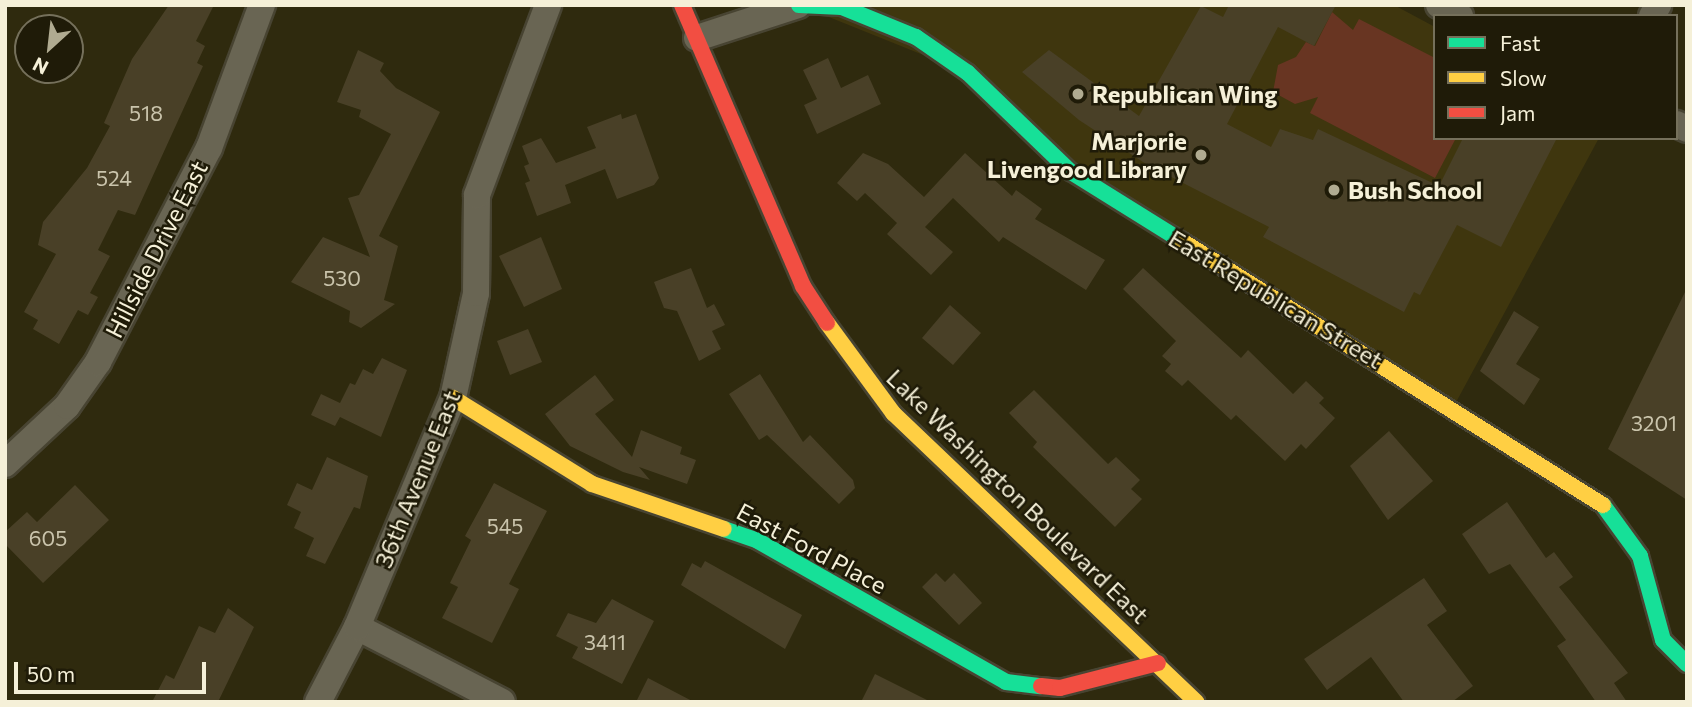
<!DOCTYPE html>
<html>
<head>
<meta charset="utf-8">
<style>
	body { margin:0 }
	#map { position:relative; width:1692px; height:707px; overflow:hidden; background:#2f2a0e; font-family:Commissioner,sans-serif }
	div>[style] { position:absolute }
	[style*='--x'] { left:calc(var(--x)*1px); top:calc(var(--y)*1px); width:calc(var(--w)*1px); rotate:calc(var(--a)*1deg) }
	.built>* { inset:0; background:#3f360e }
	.green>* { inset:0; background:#683522 }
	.building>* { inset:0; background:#494027 }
	.roads { filter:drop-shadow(2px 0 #484432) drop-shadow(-2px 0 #484432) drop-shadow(0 2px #484432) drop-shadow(0 -2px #484432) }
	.street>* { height:26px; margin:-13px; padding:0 13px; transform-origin:13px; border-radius:13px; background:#696553 }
	.fast>* { height:16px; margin:-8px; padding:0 8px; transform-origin:8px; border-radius:8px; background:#16e098 }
	.slow>* { height:16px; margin:-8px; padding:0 8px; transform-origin:8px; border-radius:8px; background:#ffcf43 }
	.jam>* { height:16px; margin:-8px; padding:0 8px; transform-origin:8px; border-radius:8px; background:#f24e42 }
	.dots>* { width:19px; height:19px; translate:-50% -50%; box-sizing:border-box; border:4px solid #1f1b08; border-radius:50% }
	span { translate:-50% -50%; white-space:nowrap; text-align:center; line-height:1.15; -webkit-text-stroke:5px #1f1b08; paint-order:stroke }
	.number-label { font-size:21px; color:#cac4ac }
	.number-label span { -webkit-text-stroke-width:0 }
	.poi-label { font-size:24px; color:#f5f0d8; font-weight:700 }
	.left { translate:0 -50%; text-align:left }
	.right { translate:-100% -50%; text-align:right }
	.street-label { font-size:24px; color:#f5f0d8 }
	.frame { position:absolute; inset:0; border:7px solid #f5f0d8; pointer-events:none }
	.legend { position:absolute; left:1433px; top:14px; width:245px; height:126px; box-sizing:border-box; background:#1f1b08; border:2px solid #75705b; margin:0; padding:9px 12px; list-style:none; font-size:21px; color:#f5f0d8 }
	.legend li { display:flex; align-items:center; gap:14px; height:35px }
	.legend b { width:35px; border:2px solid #75705b }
	.north { position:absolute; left:14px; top:14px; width:70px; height:70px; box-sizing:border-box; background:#1f1b08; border:2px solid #75705b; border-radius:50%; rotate:207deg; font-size:19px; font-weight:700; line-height:28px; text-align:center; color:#f5f0d8 }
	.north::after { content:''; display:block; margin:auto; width:24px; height:32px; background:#b0ab91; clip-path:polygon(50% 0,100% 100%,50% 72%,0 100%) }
	.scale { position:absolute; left:14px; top:662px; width:192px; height:32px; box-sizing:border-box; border:4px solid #f5f0d8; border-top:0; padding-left:9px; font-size:21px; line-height:24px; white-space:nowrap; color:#f5f0d8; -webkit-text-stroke:5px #1f1b08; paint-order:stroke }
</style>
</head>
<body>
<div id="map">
	<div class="built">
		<div style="clip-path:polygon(799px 5px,1394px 5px,1435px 27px,1435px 138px,1599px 138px,1454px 406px,1124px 207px,968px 73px)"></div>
	</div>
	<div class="green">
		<div style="clip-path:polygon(1332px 12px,1353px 30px,1359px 19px,1435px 58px,1435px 138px,1456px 138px,1435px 178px,1310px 113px,1318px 97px,1295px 104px,1273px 92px,1278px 65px,1296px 57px,1306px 42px,1315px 46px)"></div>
	</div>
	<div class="building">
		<div style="clip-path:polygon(169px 5px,214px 5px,196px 41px,205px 46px,197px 63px,203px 66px,135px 215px,118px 210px,98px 250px,110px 256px,90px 293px,98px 297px,88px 315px,78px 310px,59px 344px,33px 329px,38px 320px,24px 312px,56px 254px,38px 245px,43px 222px,87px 168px,110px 126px,104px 123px,132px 59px)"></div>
		<div style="clip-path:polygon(1229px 5px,1336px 5px,1314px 46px,1278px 27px,1227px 124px,1271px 147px,1280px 129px,1313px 140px,1318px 129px,1439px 186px,1463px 138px,1557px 138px,1501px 247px,1457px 225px,1420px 295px,1414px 292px,1404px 312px,1263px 237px,1269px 227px,1146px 164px,1079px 120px,1022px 72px,1049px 50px,1139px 116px,1201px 6px,1223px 17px)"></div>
		<div style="clip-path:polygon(358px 50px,384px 63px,380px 71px,396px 88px,440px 112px,379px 236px,398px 246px,384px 300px,395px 304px,361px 328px,349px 322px,350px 311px,291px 282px,323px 237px,370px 257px,348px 198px,359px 195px,391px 134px,359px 117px,361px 110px,337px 102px)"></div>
		<div style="clip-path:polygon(828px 58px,841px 88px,868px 75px,881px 104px,817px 134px,804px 105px,817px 99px,803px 70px)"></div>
		<div style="clip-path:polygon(621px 114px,622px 119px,636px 114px,659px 178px,654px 185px,617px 199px,605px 169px,565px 185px,571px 203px,537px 216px,525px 183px,530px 181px,524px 166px,529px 164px,522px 146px,541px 138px,556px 163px,596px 148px,587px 127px)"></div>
		<div style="clip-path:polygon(863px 153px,888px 164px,924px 197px,965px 153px,1012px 196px,1016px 190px,1042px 209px,1035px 219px,1105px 260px,1086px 290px,1003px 237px,999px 242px,953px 198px,925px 227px,953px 252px,931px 275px,887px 234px,897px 223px,865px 193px,857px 201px,837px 183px)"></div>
		<div style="clip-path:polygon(541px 237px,562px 289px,524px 307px,499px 256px)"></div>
		<div style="clip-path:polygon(691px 268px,707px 308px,714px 304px,725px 325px,712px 331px,721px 349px,699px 361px,677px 311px,664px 308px,654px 282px)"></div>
		<div style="clip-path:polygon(1143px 268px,1241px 358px,1248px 350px,1293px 394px,1306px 381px,1324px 398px,1319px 403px,1335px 418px,1306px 449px,1301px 444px,1285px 461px,1236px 415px,1231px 420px,1188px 380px,1182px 386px,1165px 371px,1171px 364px,1162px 356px,1176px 341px,1123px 289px)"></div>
		<div style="clip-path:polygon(1687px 288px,1687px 500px,1608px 449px)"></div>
		<div style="clip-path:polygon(950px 305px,981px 333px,953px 365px,922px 338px)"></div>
		<div style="clip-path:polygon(1514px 311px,1539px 327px,1516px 364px,1540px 379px,1524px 405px,1480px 371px)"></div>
		<div style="clip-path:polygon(528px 329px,542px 362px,510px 375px,497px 341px)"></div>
		<div style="clip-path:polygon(382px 358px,407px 370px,381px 437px,340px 417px,335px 426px,311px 415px,321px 394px,340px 403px,350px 383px,355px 385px,363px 369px,373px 374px)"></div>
		<div style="clip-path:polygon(760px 374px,803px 442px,810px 435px,853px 480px,855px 488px,839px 504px,767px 435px,759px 440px,729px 394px)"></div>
		<div style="clip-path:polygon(595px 375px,614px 400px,595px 414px,632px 457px,641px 430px,682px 447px,680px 454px,696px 460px,687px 484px,639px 467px,650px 480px,623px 472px,570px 446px,545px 414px)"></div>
		<div style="clip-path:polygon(1034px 390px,1108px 464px,1116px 457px,1140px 480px,1131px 489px,1142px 499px,1115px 527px,1033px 447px,1037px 442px,1009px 413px)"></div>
		<div style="clip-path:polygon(1389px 431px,1433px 481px,1388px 520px,1350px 466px)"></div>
		<div style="clip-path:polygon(327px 457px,368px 476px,360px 509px,354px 507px,325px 564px,306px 556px,314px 538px,294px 528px,301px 512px,287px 505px,297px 483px,312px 490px)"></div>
		<div style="clip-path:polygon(494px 483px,547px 511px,509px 584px,519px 589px,492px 643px,442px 618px,458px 587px,450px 583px,471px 540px,465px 536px)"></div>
		<div style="clip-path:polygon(75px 485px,109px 520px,43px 583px,5px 544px,5px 532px,27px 512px,37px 522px)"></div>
		<div style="clip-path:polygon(1507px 502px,1546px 558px,1554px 552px,1573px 577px,1559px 587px,1628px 673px,1614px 683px,1627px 702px,1596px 702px,1557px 646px,1566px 640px,1510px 564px,1489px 574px,1462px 534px)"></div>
		<div style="clip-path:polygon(705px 561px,802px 615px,785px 649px,681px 585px,692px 563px,701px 568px)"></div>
		<div style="clip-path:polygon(936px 573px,945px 582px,954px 573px,982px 603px,959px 625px,922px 587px)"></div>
		<div style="clip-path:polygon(1424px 578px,1447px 611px,1427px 625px,1473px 686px,1452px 702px,1404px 702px,1371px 657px,1327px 690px,1304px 659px)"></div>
		<div style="clip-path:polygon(612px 599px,654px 621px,622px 684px,572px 658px,578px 647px,556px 636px,568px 613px,596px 623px)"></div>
		<div style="clip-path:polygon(228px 608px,254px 627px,218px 702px,152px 702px,166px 675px,174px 679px,199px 626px,215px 633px)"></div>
		<div style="clip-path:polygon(875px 674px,931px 702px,861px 702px)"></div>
		<div style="clip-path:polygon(648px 678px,694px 702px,636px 702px)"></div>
	</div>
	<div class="roads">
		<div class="street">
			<div style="--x:1439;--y:5;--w:24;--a:28"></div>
			<div style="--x:1652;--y:16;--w:13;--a:-61"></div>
			<div style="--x:697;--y:38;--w:106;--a:-18.1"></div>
			<div style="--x:1676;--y:124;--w:12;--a:24"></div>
			<div style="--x:5;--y:464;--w:85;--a:-43.1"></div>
			<div style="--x:67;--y:406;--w:54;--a:-54.8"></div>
			<div style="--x:98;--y:362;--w:241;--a:-62.6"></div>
			<div style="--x:209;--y:148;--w:153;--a:-69.7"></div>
			<div style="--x:357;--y:627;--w:163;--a:27.3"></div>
			<div style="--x:318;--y:702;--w:85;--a:-62.5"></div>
			<div style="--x:357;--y:627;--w:248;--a:-67.3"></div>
			<div style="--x:453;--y:398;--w:107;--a:-77.6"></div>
			<div style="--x:476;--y:293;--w:98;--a:-89.4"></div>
			<div style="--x:477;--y:195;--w:203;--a:-69.5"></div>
		</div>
		<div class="fast">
			<div style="--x:799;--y:5;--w:43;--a:2.7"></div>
			<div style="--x:842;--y:7;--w:80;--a:22.1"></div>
			<div style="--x:916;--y:37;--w:63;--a:34.7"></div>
			<div style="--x:968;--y:73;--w:143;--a:43.9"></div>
			<div style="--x:1071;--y:172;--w:131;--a:31.9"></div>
			<div style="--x:1603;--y:505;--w:63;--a:54"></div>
			<div style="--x:1640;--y:556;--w:87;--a:74.7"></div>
			<div style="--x:1663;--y:640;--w:34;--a:45"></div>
			<div style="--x:724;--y:529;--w:36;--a:19"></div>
			<div style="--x:758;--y:541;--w:285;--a:29.6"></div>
			<div style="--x:1006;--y:682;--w:35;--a:7"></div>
		</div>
		<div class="slow">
			<div style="--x:1182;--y:241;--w:497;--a:32.1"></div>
			<div style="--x:827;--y:323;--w:112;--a:53.7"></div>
			<div style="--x:893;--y:413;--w:419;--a:43.6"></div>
			<div style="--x:453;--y:398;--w:163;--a:31.7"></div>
			<div style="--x:592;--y:484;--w:139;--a:18.8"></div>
		</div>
		<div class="jam">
			<div style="--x:682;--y:5;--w:306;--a:66.7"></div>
			<div style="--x:803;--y:286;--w:44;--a:57"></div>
			<div style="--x:1041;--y:686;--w:19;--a:6"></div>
			<div style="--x:1060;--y:688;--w:101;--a:-14.3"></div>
		</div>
	</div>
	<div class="dots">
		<div style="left:1078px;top:94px;background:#b0ab91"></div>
		<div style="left:1201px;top:155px;background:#b0ab91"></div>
		<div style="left:1334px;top:190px;background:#b0ab91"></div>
	</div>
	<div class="number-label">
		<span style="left:146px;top:113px">518</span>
		<span style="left:114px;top:178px">524</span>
		<span style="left:342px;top:278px">530</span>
		<span style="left:1654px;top:423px">3201</span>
		<span style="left:505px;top:526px">545</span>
		<span style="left:48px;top:538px">605</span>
		<span style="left:605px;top:642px">3411</span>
	</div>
	<div class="poi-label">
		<span class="left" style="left:1092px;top:94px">Republican Wing</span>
		<span class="right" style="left:1187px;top:155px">Marjorie<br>Livengood Library</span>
		<span class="left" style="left:1348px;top:190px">Bush School</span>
	</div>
	<div class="street-label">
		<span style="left:156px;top:249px;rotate:-63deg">Hillside Drive East</span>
		<span style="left:1276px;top:299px;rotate:31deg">East Republican Street</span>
		<span style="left:417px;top:479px;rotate:-68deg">36th Avenue East</span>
		<span style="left:1018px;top:496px;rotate:44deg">Lake Washington Boulevard East</span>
		<span style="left:812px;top:548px;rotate:28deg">East Ford Place</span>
	</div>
	<div class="frame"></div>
	<ul class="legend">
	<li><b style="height:9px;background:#16e098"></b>Fast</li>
	<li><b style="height:9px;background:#ffcf43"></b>Slow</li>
	<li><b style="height:9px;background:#f24e42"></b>Jam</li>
	</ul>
	<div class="north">N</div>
	<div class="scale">50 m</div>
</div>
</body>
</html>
